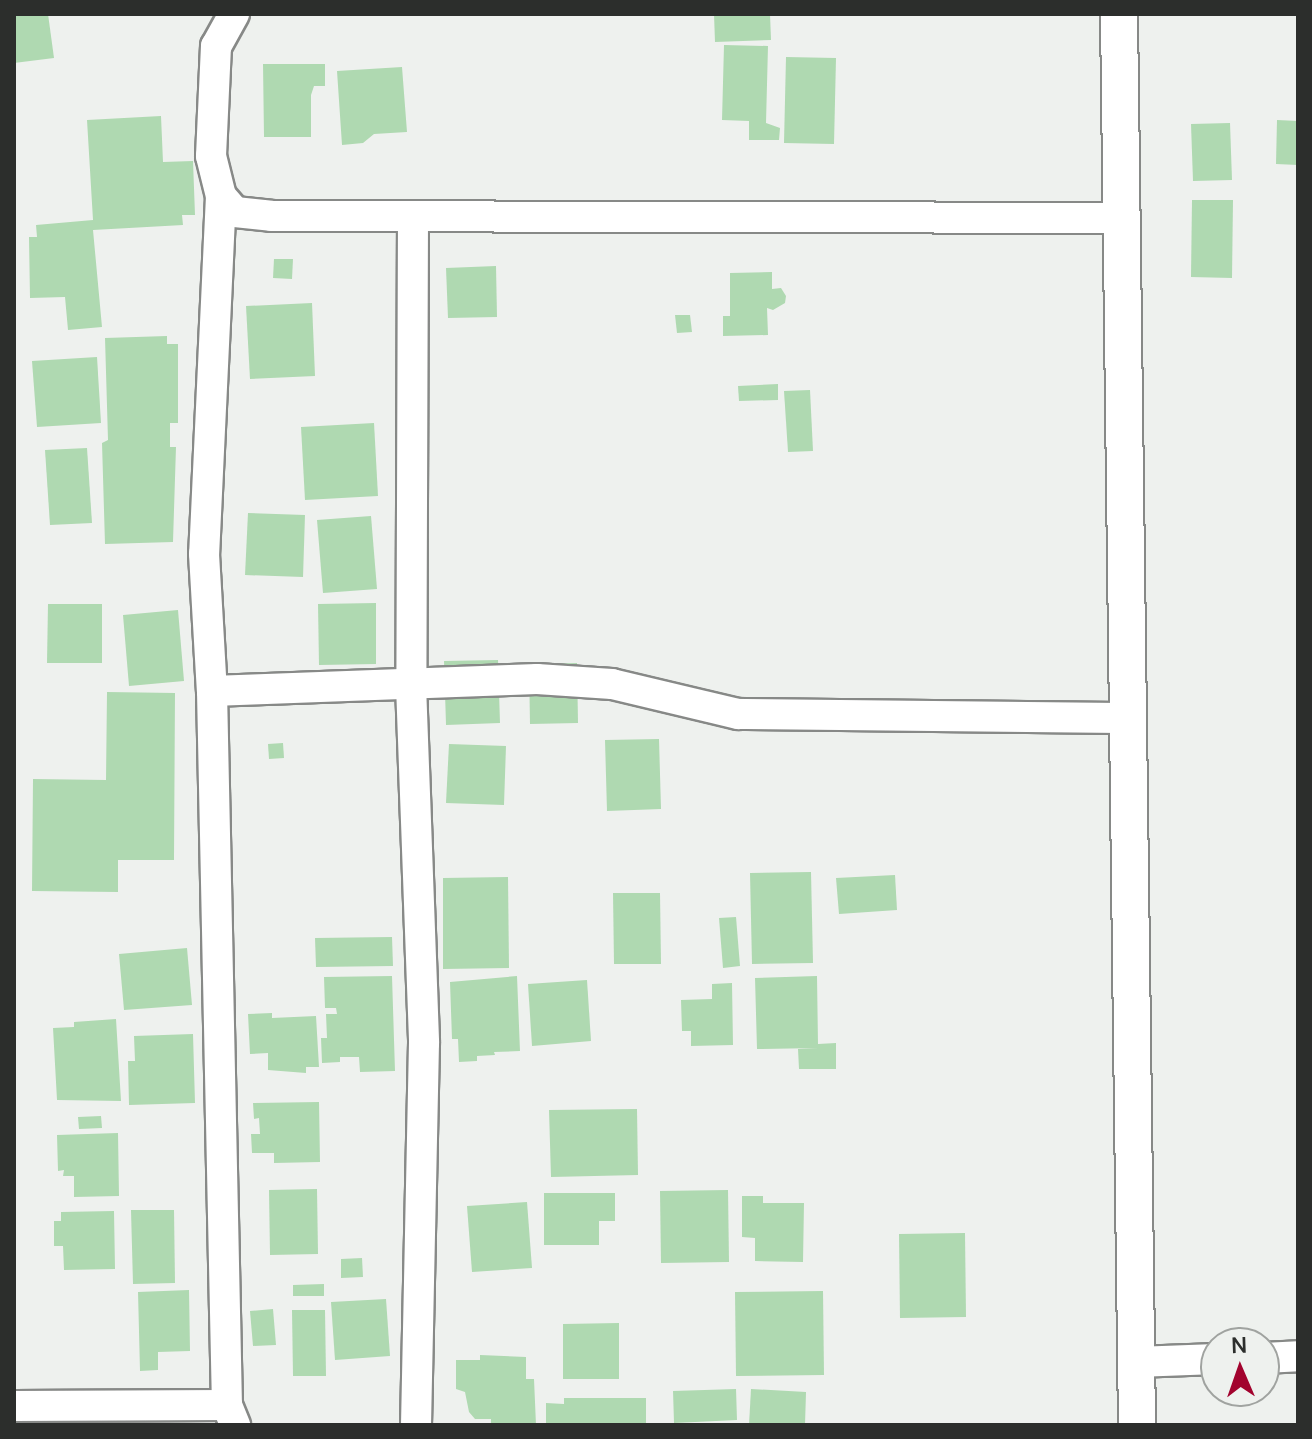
<!DOCTYPE html>
<html>
<head>
<meta charset="utf-8">
<style>
	body { margin:0 }
	#map { position:relative; width:1312px; height:1439px; overflow:hidden; background:#eef1ee; font-family:Manrope,sans-serif }
	div>[style] { position:absolute }
	[style*='--x'] { left:calc(var(--x)*1px); top:calc(var(--y)*1px); width:calc(var(--w)*1px); rotate:calc(var(--a)*1deg) }
	.building>* { inset:0; background:#afd9b1 }
	.roads { filter:drop-shadow(2px 0 #878987) drop-shadow(-2px 0 #878987) drop-shadow(0 2px #878987) drop-shadow(0 -2px #878987) }
	.minor>* { height:30px; margin:-15px; padding:0 15px; transform-origin:15px; border-radius:15px; background:#fff }
	.tertiary>* { height:36px; margin:-18px; padding:0 18px; transform-origin:18px; border-radius:18px; background:#fff }
	span { translate:-50% -50%; white-space:nowrap; text-align:center; line-height:1.15; -webkit-text-stroke:7px #eef1ee; paint-order:stroke }
	.frame { position:absolute; inset:0; border:16px solid #2c2e2c; pointer-events:none }
	.north { position:absolute; left:1200px; top:1327px; width:80px; height:80px; box-sizing:border-box; background:#eef1ee; border:2px solid #a0a3a0; border-radius:50%; rotate:358deg; font-size:22px; font-weight:700; line-height:32px; text-align:center; color:#2c2e2c }
	.north::after { content:''; display:block; margin:auto; width:28px; height:36px; background:#a2032e; clip-path:polygon(50% 0,100% 100%,50% 72%,0 100%) }
</style>
</head>
<body>
<div id="map">
	<div class="building">
		<div style="clip-path:polygon(14px 14px,48px 14px,54px 58px,14px 63px)"></div>
		<div style="clip-path:polygon(714px 14px,770px 14px,771px 40px,715px 42px)"></div>
		<div style="clip-path:polygon(724px 45px,768px 46px,766px 123px,780px 128px,779px 140px,749px 140px,749px 121px,722px 120px)"></div>
		<div style="clip-path:polygon(786px 57px,836px 58px,834px 144px,784px 143px)"></div>
		<div style="clip-path:polygon(263px 64px,325px 64px,325px 86px,314px 86px,311px 95px,311px 137px,264px 137px)"></div>
		<div style="clip-path:polygon(402px 67px,407px 132px,374px 134px,363px 143px,342px 145px,337px 71px)"></div>
		<div style="clip-path:polygon(161px 116px,163px 162px,193px 161px,195px 215px,182px 215px,183px 225px,93px 230px,102px 327px,68px 330px,65px 297px,30px 298px,29px 237px,37px 237px,36px 225px,93px 220px,87px 120px)"></div>
		<div style="clip-path:polygon(1277px 120px,1298px 121px,1298px 165px,1276px 164px)"></div>
		<div style="clip-path:polygon(1230px 123px,1232px 180px,1193px 181px,1191px 124px)"></div>
		<div style="clip-path:polygon(1192px 200px,1233px 200px,1232px 278px,1191px 277px)"></div>
		<div style="clip-path:polygon(274px 259px,293px 259px,292px 279px,273px 278px)"></div>
		<div style="clip-path:polygon(496px 266px,497px 317px,448px 318px,446px 268px)"></div>
		<div style="clip-path:polygon(772px 272px,772px 289px,781px 288px,786px 296px,785px 303px,773px 310px,767px 308px,768px 335px,723px 336px,723px 316px,730px 316px,730px 273px)"></div>
		<div style="clip-path:polygon(312px 303px,315px 376px,250px 379px,246px 306px)"></div>
		<div style="clip-path:polygon(675px 315px,690px 315px,692px 332px,677px 333px)"></div>
		<div style="clip-path:polygon(167px 336px,167px 344px,178px 344px,178px 423px,170px 423px,170px 447px,176px 447px,173px 542px,105px 544px,102px 443px,108px 440px,105px 338px)"></div>
		<div style="clip-path:polygon(97px 357px,101px 423px,37px 427px,32px 361px)"></div>
		<div style="clip-path:polygon(778px 384px,778px 400px,739px 401px,738px 386px)"></div>
		<div style="clip-path:polygon(810px 390px,813px 451px,788px 452px,784px 391px)"></div>
		<div style="clip-path:polygon(374px 423px,378px 496px,305px 500px,301px 427px)"></div>
		<div style="clip-path:polygon(87px 448px,92px 523px,50px 525px,45px 450px)"></div>
		<div style="clip-path:polygon(248px 513px,305px 515px,303px 577px,245px 575px)"></div>
		<div style="clip-path:polygon(371px 516px,377px 589px,323px 593px,317px 520px)"></div>
		<div style="clip-path:polygon(376px 603px,376px 664px,319px 665px,318px 604px)"></div>
		<div style="clip-path:polygon(48px 604px,102px 604px,102px 663px,47px 663px)"></div>
		<div style="clip-path:polygon(178px 610px,184px 681px,129px 686px,123px 615px)"></div>
		<div style="clip-path:polygon(498px 660px,500px 723px,446px 725px,444px 661px)"></div>
		<div style="clip-path:polygon(577px 663px,578px 723px,530px 724px,529px 664px)"></div>
		<div style="clip-path:polygon(107px 692px,175px 693px,174px 860px,118px 860px,118px 892px,32px 891px,33px 779px,106px 780px)"></div>
		<div style="clip-path:polygon(659px 739px,661px 809px,607px 811px,605px 740px)"></div>
		<div style="clip-path:polygon(283px 743px,284px 758px,269px 759px,268px 744px)"></div>
		<div style="clip-path:polygon(449px 744px,506px 746px,504px 805px,446px 803px)"></div>
		<div style="clip-path:polygon(811px 872px,813px 963px,752px 964px,750px 873px)"></div>
		<div style="clip-path:polygon(895px 875px,897px 910px,839px 914px,836px 878px)"></div>
		<div style="clip-path:polygon(508px 877px,509px 968px,443px 969px,443px 878px)"></div>
		<div style="clip-path:polygon(613px 893px,660px 893px,661px 964px,614px 964px)"></div>
		<div style="clip-path:polygon(736px 917px,740px 966px,723px 968px,719px 918px)"></div>
		<div style="clip-path:polygon(392px 937px,393px 966px,316px 967px,315px 938px)"></div>
		<div style="clip-path:polygon(187px 948px,192px 1005px,124px 1010px,119px 954px)"></div>
		<div style="clip-path:polygon(392px 976px,395px 1071px,360px 1072px,359px 1057px,340px 1057px,340px 1062px,322px 1063px,321px 1038px,327px 1038px,326px 1014px,337px 1014px,336px 1008px,325px 1008px,324px 977px)"></div>
		<div style="clip-path:polygon(517px 976px,520px 1051px,494px 1052px,495px 1055px,477px 1056px,477px 1061px,459px 1062px,458px 1039px,452px 1039px,450px 982px)"></div>
		<div style="clip-path:polygon(817px 976px,818px 1044px,836px 1043px,836px 1069px,799px 1069px,798px 1049px,818px 1048px,757px 1049px,755px 978px)"></div>
		<div style="clip-path:polygon(587px 980px,591px 1041px,532px 1046px,528px 984px)"></div>
		<div style="clip-path:polygon(732px 983px,733px 1045px,691px 1046px,691px 1031px,682px 1031px,681px 1000px,712px 999px,712px 984px)"></div>
		<div style="clip-path:polygon(272px 1013px,272px 1018px,316px 1016px,319px 1067px,306px 1067px,306px 1073px,268px 1070px,268px 1053px,250px 1054px,248px 1014px)"></div>
		<div style="clip-path:polygon(116px 1019px,121px 1101px,57px 1100px,53px 1028px,74px 1027px,74px 1022px)"></div>
		<div style="clip-path:polygon(193px 1034px,195px 1103px,129px 1105px,128px 1061px,135px 1061px,134px 1036px)"></div>
		<div style="clip-path:polygon(319px 1102px,320px 1162px,274px 1163px,274px 1153px,252px 1153px,251px 1134px,260px 1134px,259px 1118px,254px 1119px,253px 1103px)"></div>
		<div style="clip-path:polygon(637px 1109px,638px 1175px,551px 1177px,549px 1110px)"></div>
		<div style="clip-path:polygon(101px 1116px,102px 1128px,79px 1129px,78px 1117px)"></div>
		<div style="clip-path:polygon(118px 1133px,119px 1196px,74px 1197px,74px 1176px,63px 1176px,64px 1170px,58px 1171px,57px 1135px)"></div>
		<div style="clip-path:polygon(317px 1189px,318px 1254px,270px 1255px,269px 1190px)"></div>
		<div style="clip-path:polygon(728px 1190px,729px 1262px,661px 1263px,660px 1191px)"></div>
		<div style="clip-path:polygon(544px 1193px,615px 1193px,615px 1221px,599px 1221px,599px 1245px,544px 1245px)"></div>
		<div style="clip-path:polygon(742px 1196px,763px 1196px,763px 1203px,804px 1203px,803px 1262px,755px 1261px,755px 1238px,742px 1237px)"></div>
		<div style="clip-path:polygon(527px 1202px,532px 1268px,472px 1272px,467px 1206px)"></div>
		<div style="clip-path:polygon(131px 1210px,174px 1210px,175px 1283px,133px 1284px)"></div>
		<div style="clip-path:polygon(114px 1211px,115px 1269px,64px 1270px,63px 1246px,54px 1246px,54px 1221px,61px 1221px,61px 1212px)"></div>
		<div style="clip-path:polygon(965px 1233px,966px 1317px,900px 1318px,899px 1234px)"></div>
		<div style="clip-path:polygon(362px 1258px,363px 1277px,341px 1278px,341px 1259px)"></div>
		<div style="clip-path:polygon(324px 1284px,324px 1296px,293px 1296px,293px 1285px)"></div>
		<div style="clip-path:polygon(189px 1290px,190px 1351px,158px 1352px,158px 1370px,140px 1371px,138px 1292px)"></div>
		<div style="clip-path:polygon(823px 1291px,824px 1375px,736px 1376px,735px 1292px)"></div>
		<div style="clip-path:polygon(386px 1299px,390px 1356px,335px 1360px,331px 1302px)"></div>
		<div style="clip-path:polygon(273px 1309px,276px 1345px,253px 1346px,250px 1311px)"></div>
		<div style="clip-path:polygon(292px 1310px,325px 1310px,326px 1376px,293px 1376px)"></div>
		<div style="clip-path:polygon(619px 1323px,619px 1379px,563px 1379px,563px 1324px)"></div>
		<div style="clip-path:polygon(480px 1355px,526px 1357px,526px 1379px,534px 1379px,536px 1425px,491px 1425px,491px 1419px,475px 1419px,469px 1412px,465px 1392px,456px 1389px,456px 1360px,480px 1360px)"></div>
		<div style="clip-path:polygon(736px 1389px,737px 1420px,674px 1423px,673px 1391px)"></div>
		<div style="clip-path:polygon(751px 1389px,806px 1392px,805px 1425px,749px 1425px)"></div>
		<div style="clip-path:polygon(564px 1398px,646px 1398px,646px 1425px,546px 1425px,546px 1403px,564px 1404px)"></div>
	</div>
	<div class="roads">
		<div class="minor">
			<div style="--x:234;--y:14;--w:37;--a:119"></div>
			<div style="--x:216;--y:46;--w:110;--a:92.6"></div>
			<div style="--x:211;--y:156;--w:41;--a:76"></div>
			<div style="--x:221;--y:196;--w:21;--a:49"></div>
			<div style="--x:235;--y:212;--w:36;--a:6"></div>
			<div style="--x:271;--y:216;--w:849;--a:0.13"></div>
			<div style="--x:221;--y:196;--w:358;--a:92.7"></div>
			<div style="--x:204;--y:554;--w:137;--a:86.7"></div>
			<div style="--x:212;--y:691;--w:714;--a:88.8"></div>
			<div style="--x:227;--y:1405;--w:22;--a:68"></div>
			<div style="--x:413;--y:217;--w:468;--a:90.2"></div>
			<div style="--x:411;--y:685;--w:358;--a:87.9"></div>
			<div style="--x:424;--y:1043;--w:382;--a:91.2"></div>
			<div style="--x:212;--y:691;--w:325;--a:-2.1"></div>
			<div style="--x:537;--y:679;--w:75;--a:3.8"></div>
			<div style="--x:612;--y:684;--w:130;--a:13.4"></div>
			<div style="--x:738;--y:714;--w:391;--a:0.6"></div>
			<div style="--x:1264;--y:1358;--w:34;--a:-3"></div>
			<div style="--x:1136;--y:1362;--w:80;--a:-2.1"></div>
			<div style="--x:14;--y:1406;--w:213;--a:-0.3"></div>
		</div>
		<div class="tertiary">
			<div style="--x:1119;--y:14;--w:1411;--a:89.27"></div>
		</div>
	</div>
	<div class="frame"></div>
	<div class="north">N</div>
</div>
</body>
</html>
